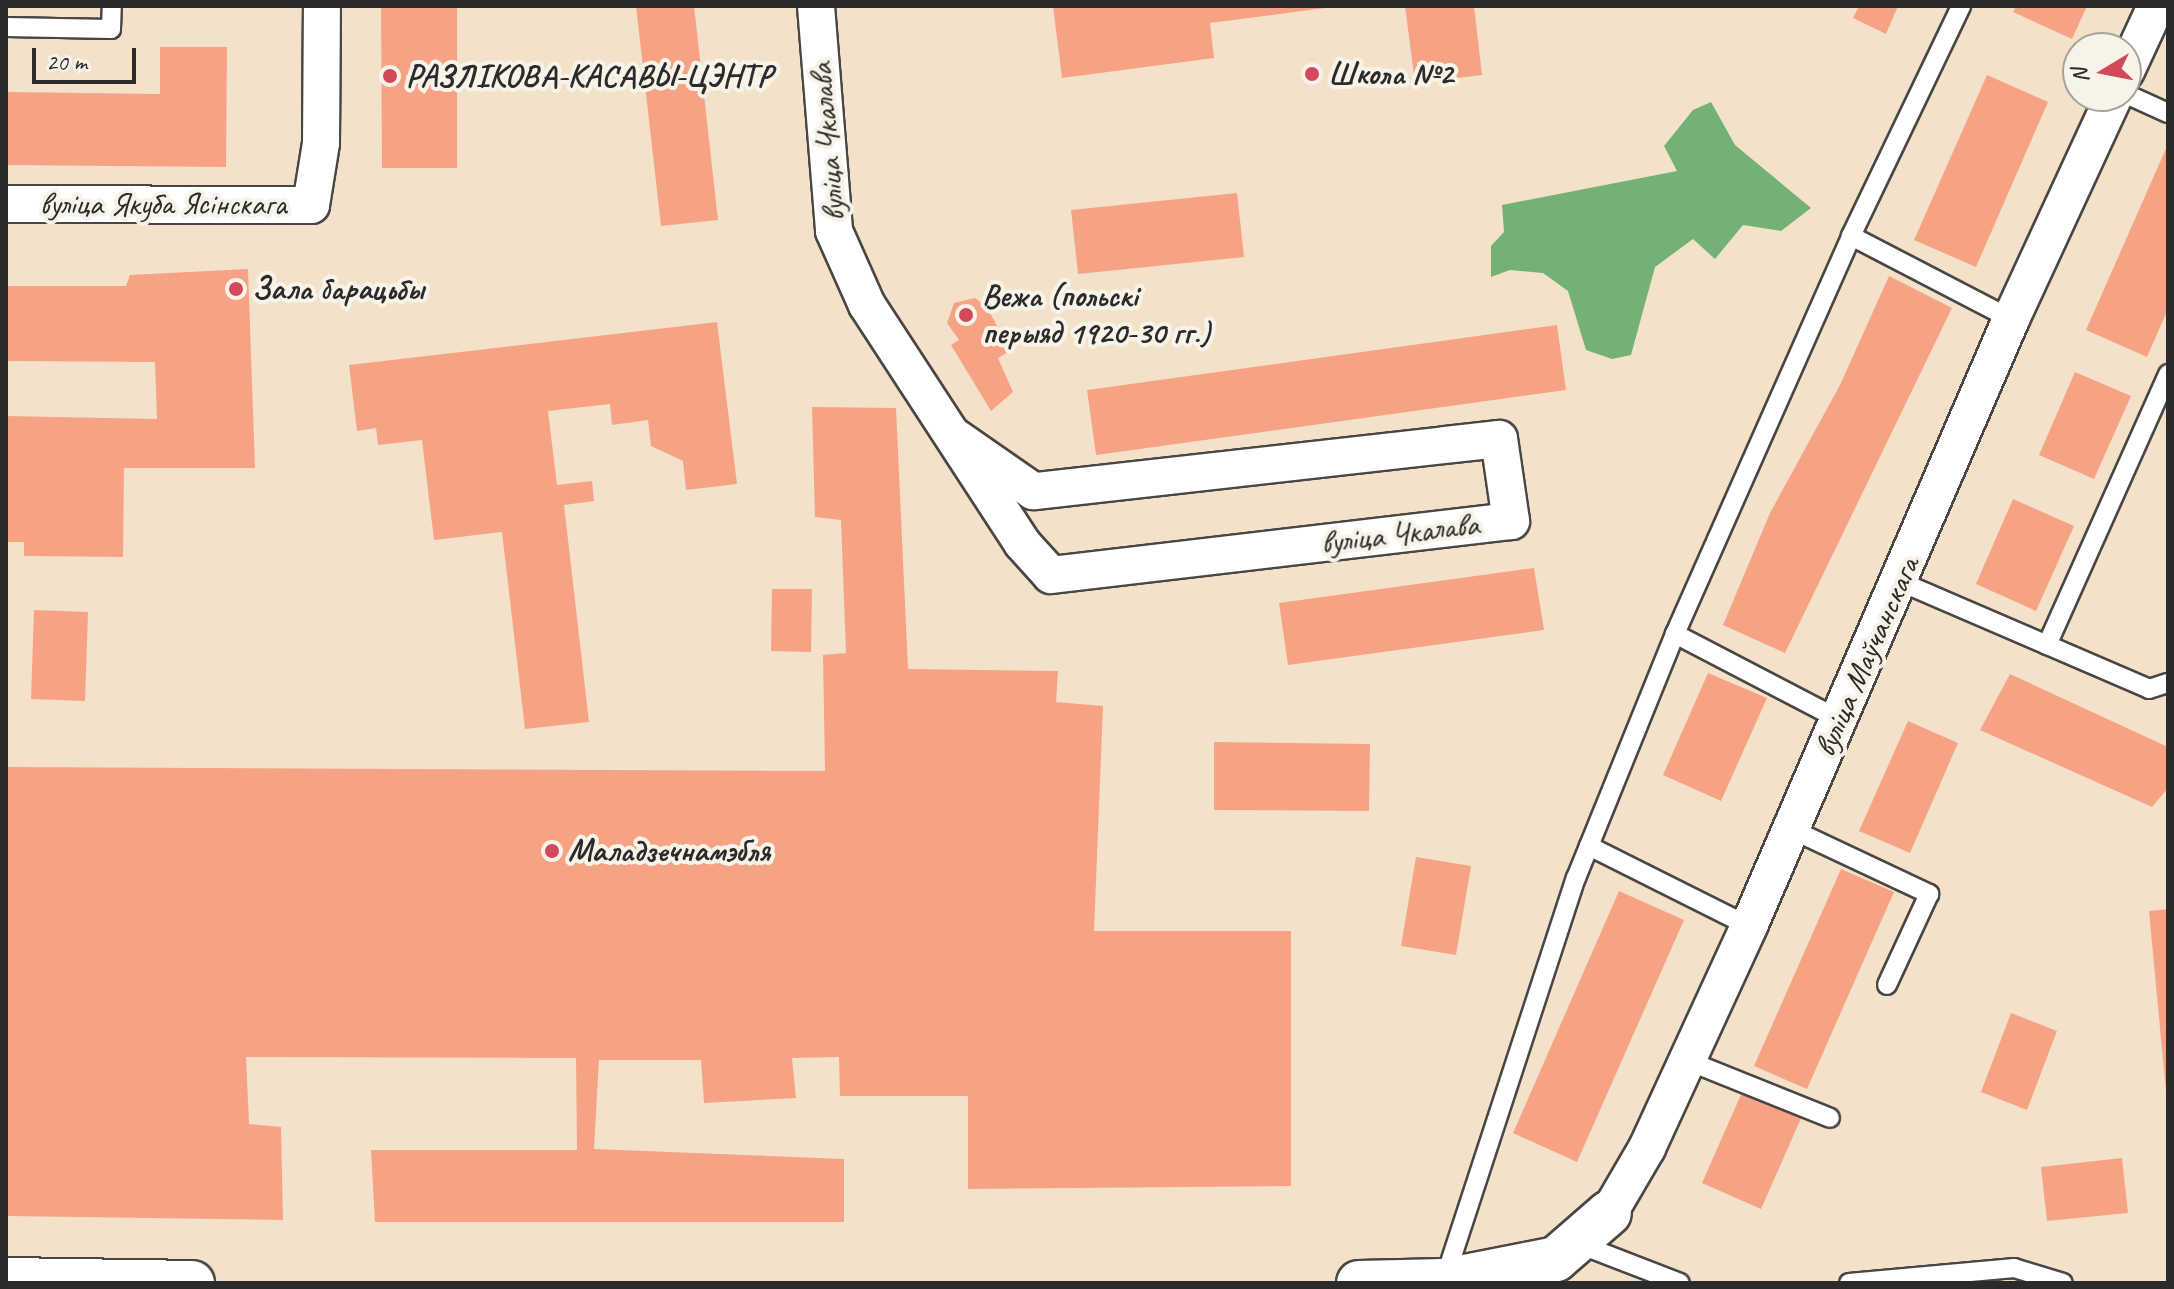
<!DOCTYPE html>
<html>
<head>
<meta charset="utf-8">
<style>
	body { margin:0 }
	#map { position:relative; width:2174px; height:1289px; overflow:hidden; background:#f3e2c9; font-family:Caveat,sans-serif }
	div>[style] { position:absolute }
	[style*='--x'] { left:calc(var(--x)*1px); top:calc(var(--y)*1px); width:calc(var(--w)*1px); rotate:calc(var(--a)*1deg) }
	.forest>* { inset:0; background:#73b274 }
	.building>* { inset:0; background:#f6a385 }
	.roads { filter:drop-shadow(2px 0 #494643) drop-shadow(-2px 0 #494643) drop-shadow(0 2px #494643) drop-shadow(0 -2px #494643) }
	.service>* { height:18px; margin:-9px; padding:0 9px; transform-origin:9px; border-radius:9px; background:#fff }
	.minor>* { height:36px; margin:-18px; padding:0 18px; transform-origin:18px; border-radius:18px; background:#fff }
	.tertiary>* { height:44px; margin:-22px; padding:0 22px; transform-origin:22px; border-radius:22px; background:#fff }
	.dots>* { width:22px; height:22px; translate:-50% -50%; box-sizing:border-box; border:4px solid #f7f3e8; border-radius:50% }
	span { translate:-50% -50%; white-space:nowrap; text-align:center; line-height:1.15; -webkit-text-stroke:8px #f7f3e8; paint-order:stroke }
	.poi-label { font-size:32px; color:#2b2b2b; font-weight:700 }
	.left { translate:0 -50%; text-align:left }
	.street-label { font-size:32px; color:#2b2b2b }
	.frame { position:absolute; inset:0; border:8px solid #2b2b2b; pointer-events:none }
	.north { position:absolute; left:2062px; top:32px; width:80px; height:80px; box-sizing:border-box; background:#f7f3e8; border:2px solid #a5a39c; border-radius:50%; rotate:260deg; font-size:22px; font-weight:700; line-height:32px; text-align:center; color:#2b2b2b }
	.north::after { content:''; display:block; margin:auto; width:28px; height:36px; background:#d1495b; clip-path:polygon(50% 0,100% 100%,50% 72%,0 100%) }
	.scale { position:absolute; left:32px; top:48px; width:104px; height:36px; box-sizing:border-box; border:4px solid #2b2b2b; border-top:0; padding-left:10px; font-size:24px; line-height:28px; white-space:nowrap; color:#2b2b2b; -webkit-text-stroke:6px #f7f3e8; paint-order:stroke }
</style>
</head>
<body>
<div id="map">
	<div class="forest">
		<div style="clip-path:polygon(1711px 102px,1735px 145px,1811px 208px,1781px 231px,1743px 225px,1715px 259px,1693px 239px,1655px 267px,1631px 355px,1612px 359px,1586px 350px,1568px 291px,1543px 273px,1510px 270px,1491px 277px,1491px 246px,1504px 232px,1502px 205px,1677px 171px,1664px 146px,1693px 110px)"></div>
	</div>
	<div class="building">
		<div style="clip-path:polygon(381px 6px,457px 6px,457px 168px,382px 168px)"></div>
		<div style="clip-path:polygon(636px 6px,694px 6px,718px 220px,661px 226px)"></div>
		<div style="clip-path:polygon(1053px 6px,1325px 6px,1325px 8px,1210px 23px,1214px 58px,1062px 78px)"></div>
		<div style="clip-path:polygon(1405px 6px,1474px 6px,1482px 75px,1415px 83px)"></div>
		<div style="clip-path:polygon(1859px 6px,1898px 6px,1886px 34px,1853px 18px)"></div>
		<div style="clip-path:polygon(2016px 6px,2087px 6px,2072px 39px,2013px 12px)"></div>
		<div style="clip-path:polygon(160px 47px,227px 47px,226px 167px,6px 165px,6px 92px,160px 94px)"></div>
		<div style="clip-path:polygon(1987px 75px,2048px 102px,1976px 267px,1914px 240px)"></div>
		<div style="clip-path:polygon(2168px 144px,2168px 309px,2147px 357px,2086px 330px)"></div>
		<div style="clip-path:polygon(1237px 193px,1244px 257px,1078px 274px,1071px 210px)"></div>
		<div style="clip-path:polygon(248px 269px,255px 468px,124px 468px,123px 557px,24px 556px,24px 542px,6px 542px,6px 416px,157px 419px,155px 362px,6px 361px,6px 286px,126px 286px,130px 275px)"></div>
		<div style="clip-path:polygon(1889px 276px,1952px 308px,1785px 653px,1723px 625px,1770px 513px,1840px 385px)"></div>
		<div style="clip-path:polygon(975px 298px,987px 307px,1010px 351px,998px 358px,1013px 392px,991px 411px,951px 345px,959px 340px,947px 323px,954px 303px)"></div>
		<div style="clip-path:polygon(717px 322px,737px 484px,686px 490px,683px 461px,651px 446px,648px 420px,612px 425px,610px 404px,548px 411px,557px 485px,592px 481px,594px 501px,564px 505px,589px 722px,525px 729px,502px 532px,434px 540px,422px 440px,378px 445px,376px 428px,357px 431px,349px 365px)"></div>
		<div style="clip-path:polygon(1557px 325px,1566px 390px,1096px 455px,1087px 390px)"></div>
		<div style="clip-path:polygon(2075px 372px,2131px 396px,2094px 479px,2039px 455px)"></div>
		<div style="clip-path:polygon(812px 407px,896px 408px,908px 669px,1058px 671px,1056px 702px,1103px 706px,1094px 931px,1291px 931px,1291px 1186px,968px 1189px,968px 1096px,840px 1096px,839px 1057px,792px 1058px,796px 1098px,704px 1103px,701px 1060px,599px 1060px,594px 1149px,844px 1159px,844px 1222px,375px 1222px,371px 1150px,577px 1150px,576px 1058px,246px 1057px,249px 1124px,281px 1127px,283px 1220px,6px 1216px,6px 767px,825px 771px,823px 655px,846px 653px,841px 520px,815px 517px)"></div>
		<div style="clip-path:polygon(2013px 499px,2074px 526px,2036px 611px,1976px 584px)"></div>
		<div style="clip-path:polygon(1534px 568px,1544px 630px,1288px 665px,1279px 603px)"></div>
		<div style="clip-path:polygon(772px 589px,812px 589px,811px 652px,771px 651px)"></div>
		<div style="clip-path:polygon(34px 610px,88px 612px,85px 701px,31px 699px)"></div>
		<div style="clip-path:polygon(1708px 673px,1767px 698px,1721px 801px,1663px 775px)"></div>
		<div style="clip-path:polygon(2010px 674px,2168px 747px,2168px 788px,2152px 807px,1980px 730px)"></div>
		<div style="clip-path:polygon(1908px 721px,1958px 743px,1910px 853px,1859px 831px)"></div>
		<div style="clip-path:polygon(1214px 742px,1370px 744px,1369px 811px,1214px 810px)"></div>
		<div style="clip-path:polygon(1416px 857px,1471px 866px,1456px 955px,1401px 946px)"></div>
		<div style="clip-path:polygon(1841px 869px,1894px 892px,1807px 1089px,1754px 1066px)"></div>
		<div style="clip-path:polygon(1619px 891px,1684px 920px,1577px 1162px,1513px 1133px)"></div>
		<div style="clip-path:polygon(2168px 909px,2168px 1092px,2166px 1092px,2149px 911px)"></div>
		<div style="clip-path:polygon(2011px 1013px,2057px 1031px,2027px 1110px,1981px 1092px)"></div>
		<div style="clip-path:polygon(1743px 1090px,1802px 1116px,1761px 1209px,1702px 1183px)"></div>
		<div style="clip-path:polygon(2122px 1158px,2128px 1213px,2047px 1221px,2041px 1167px)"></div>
	</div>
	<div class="roads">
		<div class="service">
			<div style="--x:6;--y:27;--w:105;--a:1.1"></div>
			<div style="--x:111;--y:29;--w:23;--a:-88"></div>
			<div style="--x:2126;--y:94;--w:46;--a:24.3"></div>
			<div style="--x:1851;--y:236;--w:255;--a:-64.4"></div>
			<div style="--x:1901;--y:582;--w:270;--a:23.3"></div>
			<div style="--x:2149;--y:689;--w:20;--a:-18"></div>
			<div style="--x:1675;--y:634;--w:435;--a:-66.1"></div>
			<div style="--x:1851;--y:236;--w:180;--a:27.4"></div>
			<div style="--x:2047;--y:645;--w:297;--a:-65.9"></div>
			<div style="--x:1791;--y:829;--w:153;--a:25.2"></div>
			<div style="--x:1929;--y:894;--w:100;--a:114.8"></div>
			<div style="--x:1589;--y:846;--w:179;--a:26.6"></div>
			<div style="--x:1686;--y:1060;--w:155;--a:21.9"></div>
			<div style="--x:1579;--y:1244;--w:108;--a:21.1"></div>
			<div style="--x:1444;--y:1281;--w:424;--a:-71.9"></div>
			<div style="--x:1576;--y:878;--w:263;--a:-67.9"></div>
			<div style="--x:1675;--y:634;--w:186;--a:27.5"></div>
			<div style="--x:1849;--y:1283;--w:166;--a:-5.2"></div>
			<div style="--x:2014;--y:1268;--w:51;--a:17"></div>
		</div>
		<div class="minor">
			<div style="--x:816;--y:6;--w:226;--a:85.4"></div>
			<div style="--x:834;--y:231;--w:81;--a:66"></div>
			<div style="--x:867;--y:305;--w:284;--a:56.9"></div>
			<div style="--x:1022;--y:543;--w:43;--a:47.8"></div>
			<div style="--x:1051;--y:575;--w:463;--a:-6.7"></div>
			<div style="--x:1511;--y:521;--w:83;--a:-98.3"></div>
			<div style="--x:1499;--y:439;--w:469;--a:173.6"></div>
			<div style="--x:1033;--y:491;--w:95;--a:-145.3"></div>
			<div style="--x:2126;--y:71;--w:72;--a:-65.2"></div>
			<div style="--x:6;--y:204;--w:305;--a:0.2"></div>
			<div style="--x:311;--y:205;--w:63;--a:-80.8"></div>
			<div style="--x:321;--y:143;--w:137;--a:-89.6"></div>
			<div style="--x:1609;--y:1213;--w:75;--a:-59.7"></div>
			<div style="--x:1647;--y:1148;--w:244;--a:-65.3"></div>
			<div style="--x:1749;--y:926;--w:661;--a:-66.65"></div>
			<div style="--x:2011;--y:319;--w:246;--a:-65.2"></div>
		</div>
		<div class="tertiary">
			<div style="--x:6;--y:1280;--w:186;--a:0.9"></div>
			<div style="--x:1359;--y:1283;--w:85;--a:-1.3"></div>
			<div style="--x:1444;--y:1281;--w:114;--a:-11.1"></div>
			<div style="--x:1556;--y:1259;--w:70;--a:-41"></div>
		</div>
	</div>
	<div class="dots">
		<div style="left:1312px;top:74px;background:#d1495b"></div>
		<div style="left:390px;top:76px;background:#d1495b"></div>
		<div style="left:236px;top:289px;background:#d1495b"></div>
		<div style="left:966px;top:315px;background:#d1495b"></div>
		<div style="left:552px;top:851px;background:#d1495b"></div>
	</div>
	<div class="poi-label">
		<span class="left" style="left:1328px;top:74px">Школа №2</span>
		<span class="left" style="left:406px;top:76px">РАЗЛІКОВА-КАСАВЫ-ЦЭНТР</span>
		<span class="left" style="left:252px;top:289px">Зала барацьбы</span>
		<span class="left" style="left:982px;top:315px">Вежа (польскі<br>перыяд 1920-30 гг.)</span>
		<span class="left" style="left:568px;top:851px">Маладзечнамэбля</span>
	</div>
	<div class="street-label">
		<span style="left:828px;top:142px;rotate:-95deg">вуліца Чкалава</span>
		<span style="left:163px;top:204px">вуліца Якуба Ясінскага</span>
		<span style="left:1400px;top:534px;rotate:-7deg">вуліца Чкалава</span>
		<span style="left:1867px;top:657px;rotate:-66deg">вуліца Маўчанскага</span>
	</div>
	<div class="frame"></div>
	<div class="north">N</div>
	<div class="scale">20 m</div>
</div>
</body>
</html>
